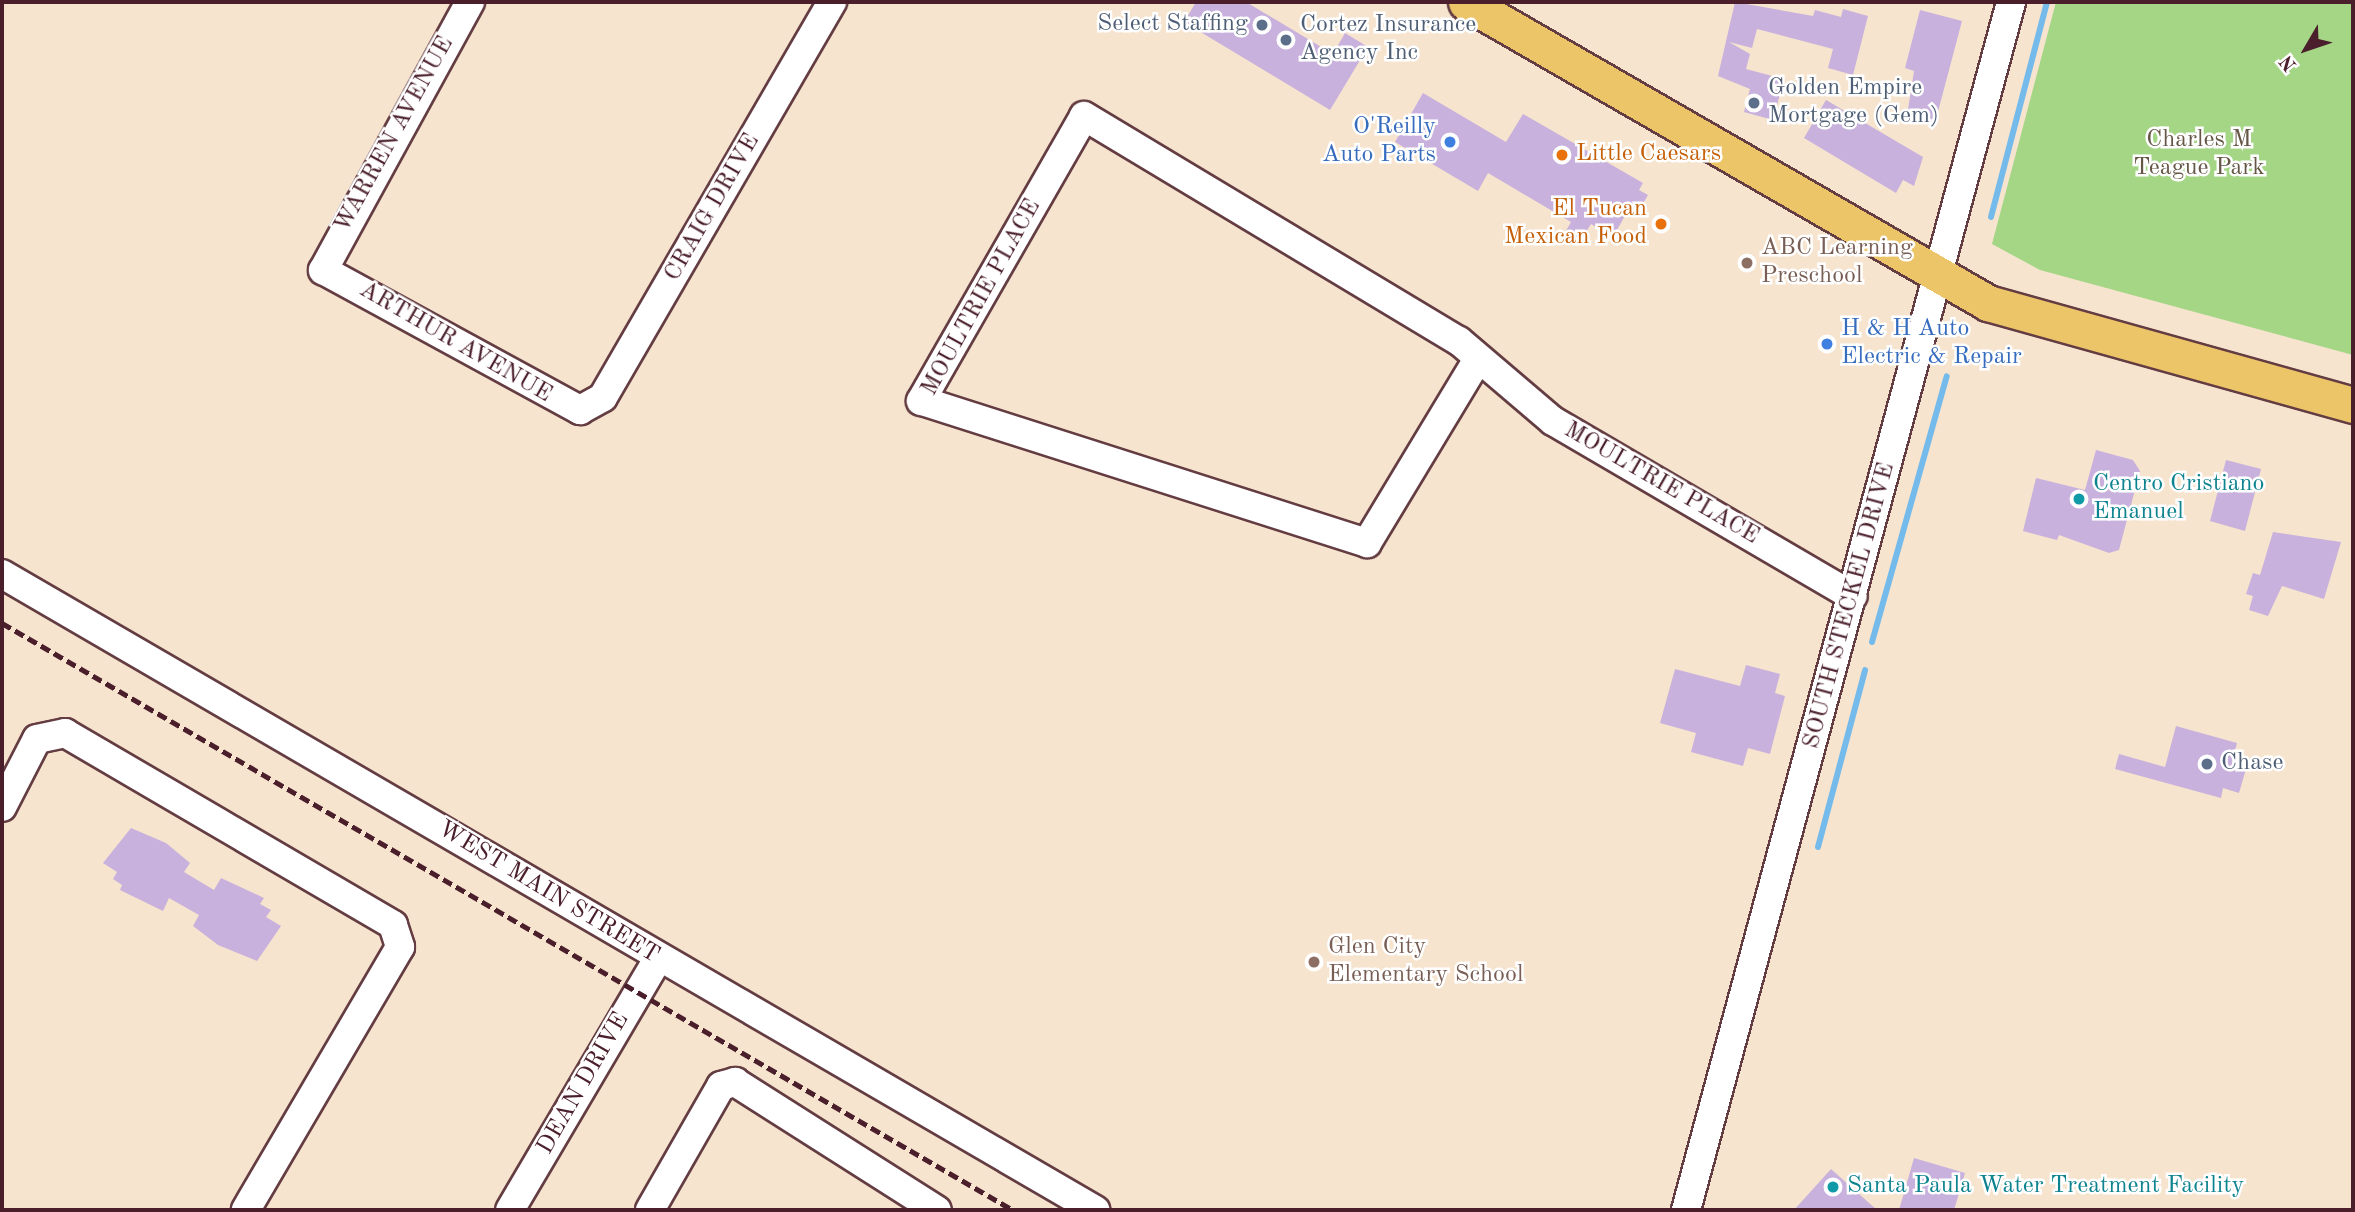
<!DOCTYPE html>
<html>
<head>
<meta charset="utf-8">
<style>
	body { margin:0 }
	#map { position:relative; width:2355px; height:1212px; overflow:hidden; background:#f6e4ce; font-family:"Old Standard TT",serif }
	div>[style] { position:absolute }
	[style*='--x'] { left:calc(var(--x)*1px); top:calc(var(--y)*1px); width:calc(var(--w)*1px); rotate:calc(var(--a)*1deg) }
	.green>* { inset:0; background:#a4d686 }
	.stream>* { height:6px; margin:-3px; padding:0 3px; transform-origin:3px; border-radius:3px; background:#74baeb }
	.building>* { inset:0; background:#c8b1dd }
	.roads { filter:drop-shadow(2px 0 #643d43) drop-shadow(-2px 0 #643d43) drop-shadow(0 2px #643d43) drop-shadow(0 -2px #643d43) }
	.minor>* { height:28px; margin:-14px; padding:0 14px; transform-origin:14px; border-radius:14px; background:#fff }
	.major>* { height:35px; margin:-17.5px; padding:0 17.5px; transform-origin:17.5px; border-radius:17.5px; background:#edc569 }
	.rail>* { height:5px; margin-top:-2.5px; transform-origin:0; background:repeating-linear-gradient(90deg,#4a1f2b 0 10px,transparent 0 15px) }
	.dots>* { width:19px; height:19px; translate:-50% -50%; box-sizing:border-box; border:4px solid #fff; border-radius:50% }
	span { translate:-50% -50%; white-space:nowrap; text-align:center; line-height:1.15; -webkit-text-stroke:5px #fff; paint-order:stroke }
	.service-label { font-size:24px; color:#4e5e75 }
	.right { translate:-100% -50%; text-align:right }
	.left { translate:0 -50%; text-align:left }
	.shop-label { font-size:24px; color:#366cbe }
	.street-label { font-size:24px; color:#4a1f2b }
	.park-label { font-size:24px; color:#655646 }
	.food-label { font-size:24px; color:#c56008 }
	.education-label { font-size:24px; color:#785e54 }
	.culture-label { font-size:24px; color:#0d838f }
	.frame { position:absolute; inset:0; border:4px solid #4a1f2b; pointer-events:none }
	.north { position:absolute; left:2271px; top:14px; width:70px; height:70px; -webkit-text-stroke:5px #fff; paint-order:stroke; rotate:231deg; font-size:19px; font-weight:700; line-height:28px; text-align:center; color:#4a1f2b }
	.north::after { content:''; display:block; margin:auto; width:24px; height:32px; background:#4a1f2b; clip-path:polygon(50% 0,100% 100%,50% 72%,0 100%) }
</style>
</head>
<body>
<div id="map">
	<div class="green">
		<div style="clip-path:polygon(2056px 2px,2353px 2px,2353px 355px,2040px 270px,1992px 244px)"></div>
	</div>
	<div class="stream">
		<div style="--x:1991;--y:217;--w:222;--a:-75.4"></div>
		<div style="--x:1872;--y:642;--w:276;--a:-74.3"></div>
		<div style="--x:1818;--y:847;--w:183;--a:-75.1"></div>
	</div>
	<div class="building">
		<div style="clip-path:polygon(1196px 2px,1246px 2px,1333px 54px,1345px 33px,1368px 47px,1330px 110px,1184px 22px)"></div>
		<div style="clip-path:polygon(1735px 2px,1813px 16px,1815px 10px,1841px 17px,1843px 9px,1868px 16px,1853px 75px,1828px 68px,1833px 49px,1757px 29px,1752px 48px,1729px 42px,1750px 54px,1746px 69px,1784px 79px,1773px 120px,1744px 112px,1750px 89px,1718px 76px)"></div>
		<div style="clip-path:polygon(1920px 10px,1962px 21px,1935px 123px,1907px 116px,1914px 71px,1905px 68px)"></div>
		<div style="clip-path:polygon(1423px 93px,1506px 142px,1523px 114px,1643px 183px,1639px 190px,1648px 195px,1638px 212px,1630px 207px,1613px 237px,1591px 224px,1581px 240px,1566px 231px,1571px 222px,1488px 173px,1478px 191px,1395px 142px)"></div>
		<div style="clip-path:polygon(1826px 100px,1923px 157px,1914px 186px,1903px 180px,1896px 193px,1804px 138px)"></div>
		<div style="clip-path:polygon(2096px 450px,2133px 460px,2140px 471px,2119px 550px,2109px 553px,2059px 535px,2057px 540px,2023px 531px,2036px 478px,2085px 490px)"></div>
		<div style="clip-path:polygon(2226px 460px,2261px 469px,2245px 531px,2210px 521px)"></div>
		<div style="clip-path:polygon(2273px 532px,2341px 542px,2324px 599px,2282px 586px,2268px 616px,2249px 610px,2253px 596px,2246px 594px,2253px 573px,2260px 575px)"></div>
		<div style="clip-path:polygon(1746px 665px,1780px 674px,1775px 693px,1785px 696px,1770px 754px,1748px 748px,1743px 766px,1691px 752px,1696px 733px,1660px 723px,1675px 669px,1740px 686px)"></div>
		<div style="clip-path:polygon(2176px 726px,2237px 743px,2234px 755px,2249px 759px,2239px 793px,2223px 788px,2221px 798px,2115px 769px,2119px 754px,2165px 767px)"></div>
		<div style="clip-path:polygon(131px 828px,166px 843px,190px 863px,184px 872px,214px 890px,221px 878px,264px 898px,260px 904px,271px 910px,266px 917px,281px 926px,257px 961px,218px 945px,193px 926px,199px 915px,169px 898px,163px 911px,120px 890px,122px 885px,113px 879px,117px 872px,103px 863px)"></div>
		<div style="clip-path:polygon(1914px 1158px,1965px 1173px,1954px 1210px,1899px 1210px)"></div>
		<div style="clip-path:polygon(1831px 1169px,1877px 1210px,1794px 1210px)"></div>
	</div>
	<div class="roads">
		<div class="minor">
			<div style="--x:470;--y:2;--w:306;--a:118.7"></div>
			<div style="--x:323;--y:270;--w:293;--a:28.6"></div>
			<div style="--x:580;--y:410;--w:26;--a:-29"></div>
			<div style="--x:603;--y:397;--w:457;--a:-59.9"></div>
			<div style="--x:1478;--y:359;--w:215;--a:121.1"></div>
			<div style="--x:1367;--y:543;--w:468;--a:-162.3"></div>
			<div style="--x:921;--y:401;--w:328;--a:-60.2"></div>
			<div style="--x:1084;--y:116;--w:437;--a:31"></div>
			<div style="--x:1459;--y:341;--w:123;--a:40.4"></div>
			<div style="--x:1553;--y:421;--w:347;--a:30.3"></div>
			<div style="--x:2;--y:574;--w:1265;--a:30.19"></div>
			<div style="--x:2;--y:807;--w:76;--a:-62.8"></div>
			<div style="--x:37;--y:739;--w:29;--a:-12"></div>
			<div style="--x:65;--y:733;--w:380;--a:30.3"></div>
			<div style="--x:393;--y:925;--w:23;--a:72"></div>
			<div style="--x:400;--y:947;--w:305;--a:120.4"></div>
			<div style="--x:510;--y:1210;--w:291;--a:-59.5"></div>
			<div style="--x:650;--y:1210;--w:143;--a:-60.2"></div>
			<div style="--x:721;--y:1086;--w:15;--a:-16"></div>
			<div style="--x:735;--y:1082;--w:239;--a:32.4"></div>
			<div style="--x:1686;--y:1210;--w:1251;--a:-74.94"></div>
		</div>
		<div class="major">
			<div style="--x:1466;--y:2;--w:603;--a:29.97"></div>
			<div style="--x:1988;--y:303;--w:379;--a:15.6"></div>
		</div>
	</div>
	<div class="rail">
		<div style="--x:2;--y:623;--w:1169;--a:30.14"></div>
	</div>
	<div class="dots">
		<div style="left:1262px;top:25px;background:#5c6f8a"></div>
		<div style="left:1286px;top:40px;background:#5c6f8a"></div>
		<div style="left:1754px;top:103px;background:#5c6f8a"></div>
		<div style="left:1450px;top:142px;background:#3f7fe0"></div>
		<div style="left:1562px;top:155px;background:#e8710a"></div>
		<div style="left:1661px;top:224px;background:#e8710a"></div>
		<div style="left:1747px;top:263px;background:#8d6e63"></div>
		<div style="left:1827px;top:344px;background:#3f7fe0"></div>
		<div style="left:2079px;top:499px;background:#0f9aa8"></div>
		<div style="left:2207px;top:764px;background:#5c6f8a"></div>
		<div style="left:1314px;top:962px;background:#8d6e63"></div>
		<div style="left:1833px;top:1187px;background:#0f9aa8"></div>
	</div>
	<div class="service-label">
		<span class="right" style="left:1248px;top:25px">Select Staffing</span>
		<span class="left" style="left:1300px;top:40px">Cortez Insurance<br>Agency Inc</span>
		<span class="left" style="left:1768px;top:103px">Golden Empire<br>Mortgage (Gem)</span>
		<span class="left" style="left:2221px;top:764px">Chase</span>
	</div>
	<div class="shop-label">
		<span class="right" style="left:1436px;top:142px">O'Reilly<br>Auto Parts</span>
		<span class="left" style="left:1841px;top:344px">H &amp; H Auto<br>Electric &amp; Repair</span>
	</div>
	<div class="street-label">
		<span style="left:395px;top:135px;rotate:-61deg">WARREN AVENUE</span>
		<span style="left:713px;top:208px;rotate:-60deg">CRAIG DRIVE</span>
		<span style="left:982px;top:298px;rotate:-61deg">MOULTRIE PLACE</span>
		<span style="left:455px;top:343px;rotate:30deg">ARTHUR AVENUE</span>
		<span style="left:1661px;top:484px;rotate:30deg">MOULTRIE PLACE</span>
		<span style="left:1850px;top:606px;rotate:-75deg">SOUTH STECKEL DRIVE</span>
		<span style="left:548px;top:893px;rotate:31deg">WEST MAIN STREET</span>
		<span style="left:584px;top:1084px;rotate:-60deg">DEAN DRIVE</span>
	</div>
	<div class="park-label">
		<span style="left:2199px;top:155px">Charles M<br>Teague Park</span>
	</div>
	<div class="food-label">
		<span class="left" style="left:1576px;top:155px">Little Caesars</span>
		<span class="right" style="left:1647px;top:224px">El Tucan<br>Mexican Food</span>
	</div>
	<div class="education-label">
		<span class="left" style="left:1761px;top:263px">ABC Learning<br>Preschool</span>
		<span class="left" style="left:1328px;top:962px">Glen City<br>Elementary School</span>
	</div>
	<div class="culture-label">
		<span class="left" style="left:2093px;top:499px">Centro Cristiano<br>Emanuel</span>
		<span class="left" style="left:1847px;top:1187px">Santa Paula Water Treatment Facility</span>
	</div>
	<div class="frame"></div>
	<div class="north">N</div>
</div>
</body>
</html>
